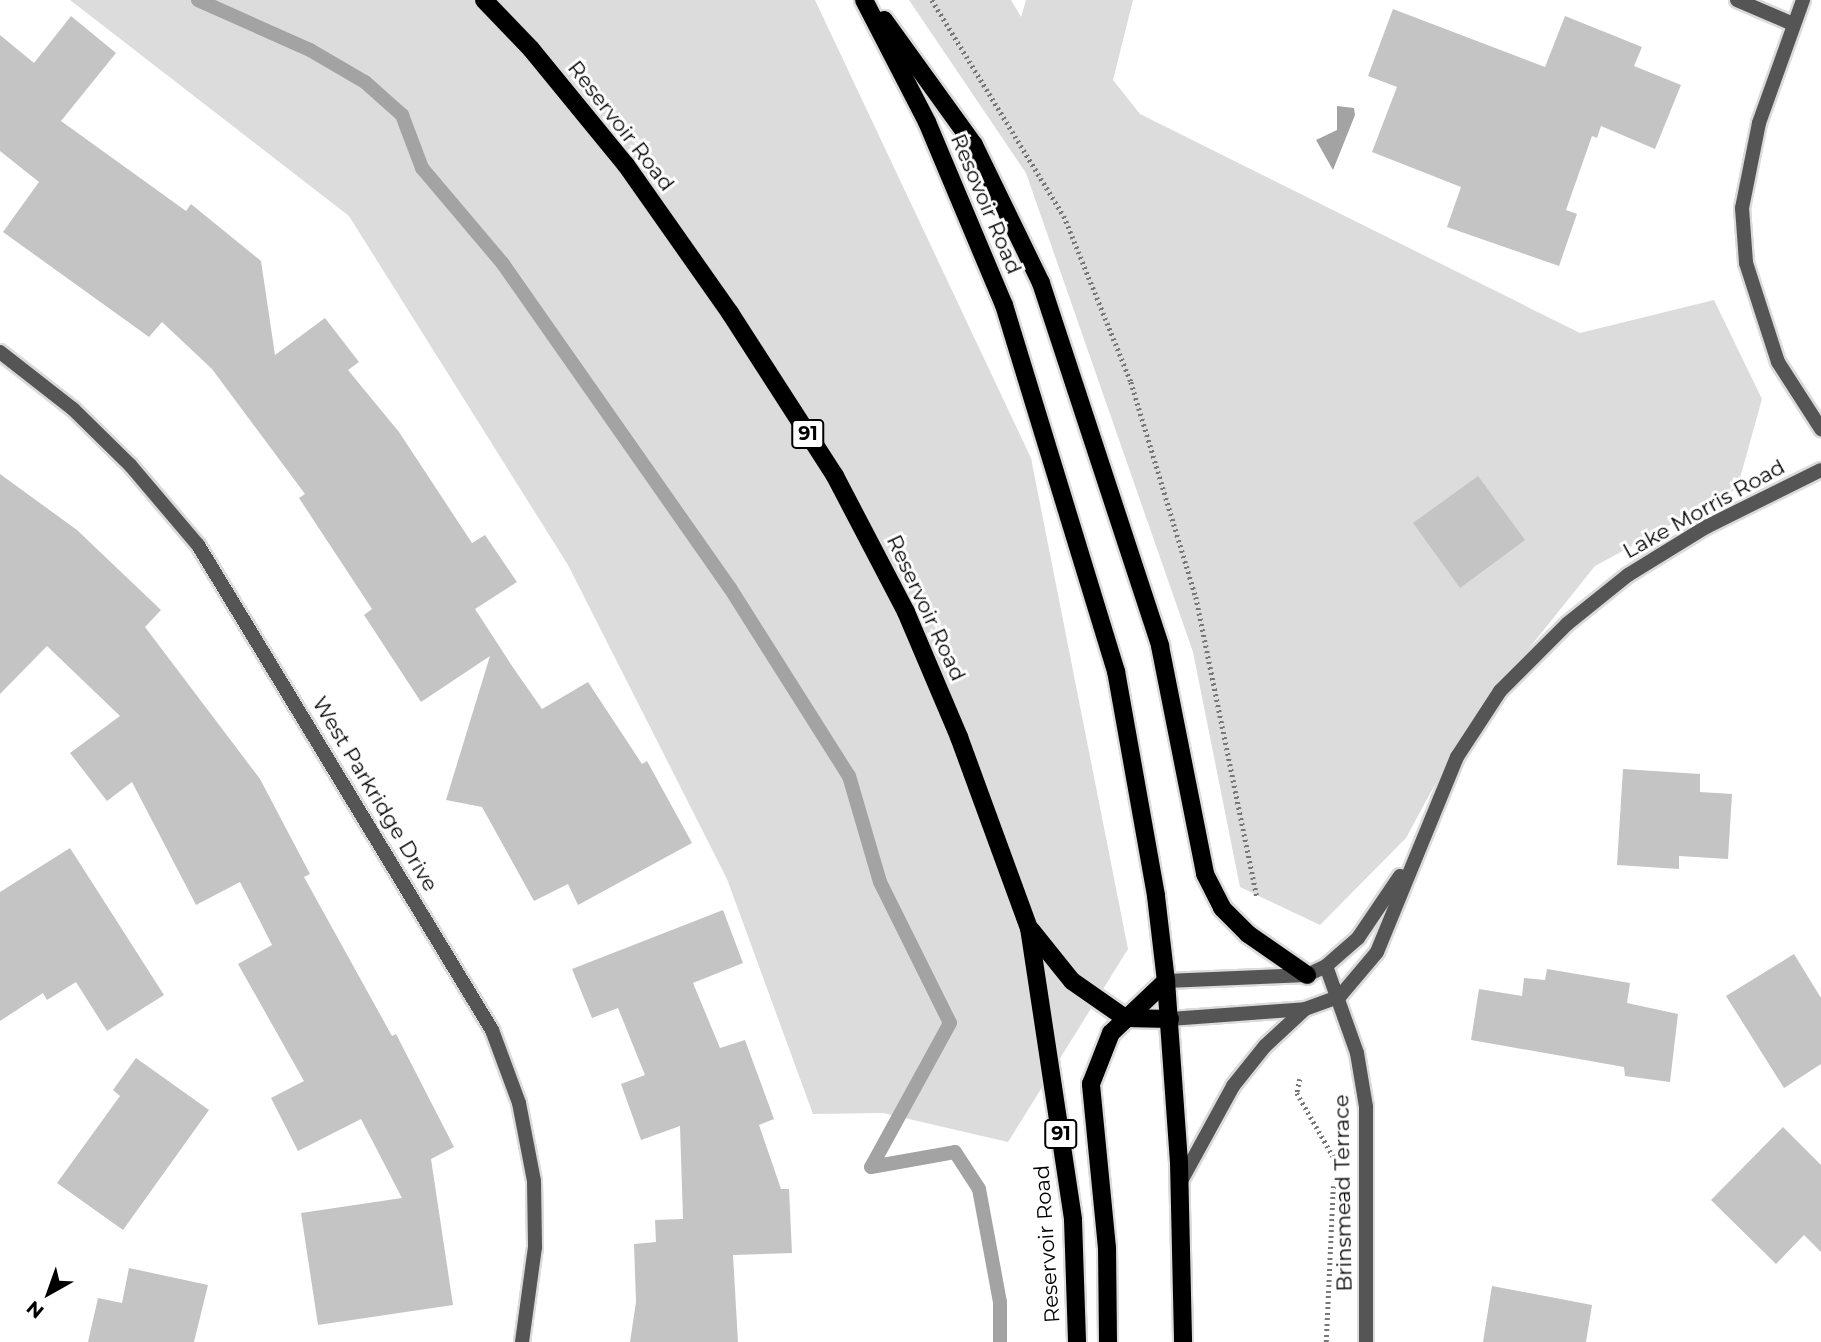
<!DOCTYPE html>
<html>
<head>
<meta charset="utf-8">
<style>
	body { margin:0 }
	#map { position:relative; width:1821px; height:1342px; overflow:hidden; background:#fff; font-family:Montserrat,sans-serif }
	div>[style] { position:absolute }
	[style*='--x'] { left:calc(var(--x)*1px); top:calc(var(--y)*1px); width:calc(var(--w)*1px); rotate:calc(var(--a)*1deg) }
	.green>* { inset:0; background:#dcdcdc }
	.water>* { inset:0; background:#a3a3a3 }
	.stream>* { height:14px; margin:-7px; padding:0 7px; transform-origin:7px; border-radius:7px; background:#a3a3a3 }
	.building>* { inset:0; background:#c4c4c4 }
	.path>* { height:4.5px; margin-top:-2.25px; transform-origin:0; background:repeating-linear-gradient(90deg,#777 0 2px,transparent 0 5.5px) }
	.roads { filter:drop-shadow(2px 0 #dbdbdb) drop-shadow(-2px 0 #dbdbdb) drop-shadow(0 2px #dbdbdb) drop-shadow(0 -2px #dbdbdb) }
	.minor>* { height:14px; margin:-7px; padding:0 7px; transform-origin:7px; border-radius:7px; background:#555 }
	.tertiary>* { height:14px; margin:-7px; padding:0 7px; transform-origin:7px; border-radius:7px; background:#555 }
	.primary>* { height:18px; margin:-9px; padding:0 9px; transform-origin:9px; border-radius:9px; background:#000 }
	span { translate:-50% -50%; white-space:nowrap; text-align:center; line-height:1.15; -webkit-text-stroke:6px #fff; paint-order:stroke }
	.shield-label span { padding:2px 5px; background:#fff; border:2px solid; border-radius:5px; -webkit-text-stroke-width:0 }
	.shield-label { font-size:19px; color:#000; font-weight:700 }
	.street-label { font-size:21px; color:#000 }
	.north { position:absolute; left:14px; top:1258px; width:70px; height:70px; -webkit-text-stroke:5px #fff; paint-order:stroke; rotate:220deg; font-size:19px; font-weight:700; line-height:28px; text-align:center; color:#000 }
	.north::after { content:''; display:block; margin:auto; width:24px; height:32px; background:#000; clip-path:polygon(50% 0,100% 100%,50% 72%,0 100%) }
</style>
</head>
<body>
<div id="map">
	<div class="green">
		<div style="clip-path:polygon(70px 0,815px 0,1031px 458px,1128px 949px,1008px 1142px,883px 1113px,813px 1114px,727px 879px,568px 565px,349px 216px)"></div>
		<div style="clip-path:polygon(909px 0,1011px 0,1021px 17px,1026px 0,1133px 0,1113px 80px,1140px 114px,1580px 333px,1714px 300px,1762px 399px,1737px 489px,1595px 566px,1466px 727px,1406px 838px,1320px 925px,1240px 887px,1193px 652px,1026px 173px)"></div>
	</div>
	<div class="water">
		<div style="clip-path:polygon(1337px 106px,1354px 108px,1355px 115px,1333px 170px,1316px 140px,1337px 130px)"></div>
	</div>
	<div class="stream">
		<div style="--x:198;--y:0;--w:123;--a:24.1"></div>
		<div style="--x:310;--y:50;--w:64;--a:30.2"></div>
		<div style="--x:365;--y:82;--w:50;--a:41.7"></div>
		<div style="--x:402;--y:115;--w:57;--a:69.3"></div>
		<div style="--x:422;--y:168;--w:126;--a:49.8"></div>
		<div style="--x:503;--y:264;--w:396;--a:55"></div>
		<div style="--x:730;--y:588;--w:222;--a:57.7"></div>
		<div style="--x:849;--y:776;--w:110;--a:73.7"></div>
		<div style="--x:880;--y:882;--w:157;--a:63.6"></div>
		<div style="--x:950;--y:1023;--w:164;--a:118.7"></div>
		<div style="--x:871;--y:1167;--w:85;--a:-10.1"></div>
		<div style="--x:955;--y:1152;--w:44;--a:57"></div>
		<div style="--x:979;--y:1189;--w:115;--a:79.5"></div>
		<div style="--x:1000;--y:1302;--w:40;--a:90"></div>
	</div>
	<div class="building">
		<div style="clip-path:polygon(1393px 9px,1545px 67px,1565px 16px,1642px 47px,1634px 66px,1681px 85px,1655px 149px,1601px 126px,1597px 138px,1592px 136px,1566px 210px,1577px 214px,1559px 266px,1447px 227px,1461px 187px,1372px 152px,1397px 87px,1368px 76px)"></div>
		<div style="clip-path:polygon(71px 16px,116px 53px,61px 121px,186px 211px,191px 204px,261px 261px,275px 355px,325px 318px,359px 362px,348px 370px,399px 432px,472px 543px,485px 535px,517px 582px,475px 609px,514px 669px,542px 709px,588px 682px,642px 764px,647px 761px,692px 843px,578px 905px,568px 884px,534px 901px,482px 807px,446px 800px,490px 656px,421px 702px,364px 615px,372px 609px,299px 498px,305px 494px,212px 369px,162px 322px,149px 337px,3px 232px,39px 182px,0 151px,0 35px,34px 63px)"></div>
		<div style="clip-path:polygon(0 474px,77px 530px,161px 610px,145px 627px,260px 779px,310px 874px,304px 877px,392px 1036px,396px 1034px,454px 1147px,431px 1159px,453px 1305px,318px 1325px,301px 1213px,402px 1198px,361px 1119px,298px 1151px,271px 1098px,304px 1081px,238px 964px,272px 945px,240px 882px,196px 905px,132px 782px,107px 801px,70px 753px,120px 716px,47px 646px,0 694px)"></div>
		<div style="clip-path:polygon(1478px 476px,1525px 540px,1460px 588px,1413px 523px)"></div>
		<div style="clip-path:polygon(1623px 769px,1700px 774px,1700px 792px,1732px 794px,1728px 859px,1679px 856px,1679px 869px,1617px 865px)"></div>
		<div style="clip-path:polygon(70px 848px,164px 995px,107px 1031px,76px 982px,47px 1000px,43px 993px,0 1021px,0 892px)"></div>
		<div style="clip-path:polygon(723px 910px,743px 963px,693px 983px,720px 1048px,745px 1040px,774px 1119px,759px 1125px,781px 1189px,789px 1189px,792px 1253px,733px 1255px,738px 1342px,630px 1342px,636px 1302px,634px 1244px,656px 1242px,655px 1220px,683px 1219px,680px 1126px,641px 1140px,621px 1084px,645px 1075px,618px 1008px,592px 1018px,572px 969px)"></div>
		<div style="clip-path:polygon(1794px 954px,1821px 998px,1821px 1064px,1784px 1088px,1726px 996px)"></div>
		<div style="clip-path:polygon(1547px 969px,1630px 983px,1627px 1003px,1678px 1014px,1670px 1082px,1625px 1076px,1624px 1067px,1471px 1040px,1479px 989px,1522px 996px,1524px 978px,1545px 980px)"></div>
		<div style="clip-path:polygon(136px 1058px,209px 1110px,123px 1230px,57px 1183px,120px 1096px,113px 1090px)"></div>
		<div style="clip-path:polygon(1783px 1127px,1821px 1165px,1821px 1252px,1804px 1235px,1776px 1264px,1711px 1200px)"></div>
		<div style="clip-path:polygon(129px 1268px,208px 1285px,194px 1342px,88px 1342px,98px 1298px,122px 1303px)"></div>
		<div style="clip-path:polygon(1492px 1286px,1592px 1305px,1586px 1342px,1483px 1342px)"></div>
	</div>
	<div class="path">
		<div style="--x:932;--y:0;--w:253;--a:58.6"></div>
		<div style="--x:1064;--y:216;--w:179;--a:68"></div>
		<div style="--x:1131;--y:382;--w:225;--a:73.2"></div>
		<div style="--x:1196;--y:597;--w:305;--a:78.5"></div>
		<div style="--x:1300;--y:1079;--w:14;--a:102"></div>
		<div style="--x:1297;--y:1093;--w:73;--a:60.3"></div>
		<div style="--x:1326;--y:1342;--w:156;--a:-87.4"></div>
	</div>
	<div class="roads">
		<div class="minor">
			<div style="--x:1737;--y:0;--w:61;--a:23.2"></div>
			<div style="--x:1803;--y:0;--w:131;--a:109.7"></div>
			<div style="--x:1759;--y:123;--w:87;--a:101.3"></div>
			<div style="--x:1742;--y:208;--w:55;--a:85.8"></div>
			<div style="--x:1746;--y:263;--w:104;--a:72.1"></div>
			<div style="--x:1778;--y:362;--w:80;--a:57.3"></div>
			<div style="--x:0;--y:352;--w:93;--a:38"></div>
			<div style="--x:73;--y:409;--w:81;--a:44.5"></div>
			<div style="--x:131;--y:466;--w:104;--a:49.7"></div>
			<div style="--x:198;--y:545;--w:567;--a:58.78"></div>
			<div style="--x:492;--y:1030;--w:78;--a:69.7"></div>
			<div style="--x:519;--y:1103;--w:79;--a:79.1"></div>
			<div style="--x:534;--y:1181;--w:66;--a:89.1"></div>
			<div style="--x:535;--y:1247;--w:96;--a:97.8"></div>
			<div style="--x:1326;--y:966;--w:92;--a:70.4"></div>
			<div style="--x:1357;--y:1053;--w:55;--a:80.5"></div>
			<div style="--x:1366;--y:1107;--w:235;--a:90"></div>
		</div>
		<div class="tertiary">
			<div style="--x:1166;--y:981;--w:141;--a:-2.4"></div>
			<div style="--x:1307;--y:975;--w:21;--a:-25"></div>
			<div style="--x:1326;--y:966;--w:43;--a:-41.2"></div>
			<div style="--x:1358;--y:938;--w:75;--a:-55.9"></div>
			<div style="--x:1170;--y:1019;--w:135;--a:-4.2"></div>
			<div style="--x:1305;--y:1009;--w:37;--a:-20"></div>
			<div style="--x:1340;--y:996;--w:57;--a:-49.9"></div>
			<div style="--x:1377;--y:952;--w:211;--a:-67.7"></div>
			<div style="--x:1457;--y:757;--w:79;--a:-56.9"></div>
			<div style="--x:1500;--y:691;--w:95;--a:-45"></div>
			<div style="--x:1567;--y:624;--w:78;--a:-38.8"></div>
			<div style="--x:1628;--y:575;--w:92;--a:-31.6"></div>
			<div style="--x:1706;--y:527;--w:128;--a:-26.4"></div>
			<div style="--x:1180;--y:1183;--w:111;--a:-61.3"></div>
			<div style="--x:1233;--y:1086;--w:51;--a:-51.3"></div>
			<div style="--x:1265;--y:1046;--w:54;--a:-42.8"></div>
		</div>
		<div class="primary">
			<div style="--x:484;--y:0;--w:68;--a:46.2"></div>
			<div style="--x:531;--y:49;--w:150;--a:50.7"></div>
			<div style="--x:626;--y:165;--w:181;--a:54.9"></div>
			<div style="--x:730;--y:313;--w:194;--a:57.2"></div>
			<div style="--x:835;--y:476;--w:153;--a:62.4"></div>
			<div style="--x:906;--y:612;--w:136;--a:67"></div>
			<div style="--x:959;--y:737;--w:203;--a:69.9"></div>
			<div style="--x:1029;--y:928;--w:295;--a:81.4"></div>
			<div style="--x:1073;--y:1220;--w:122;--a:88.1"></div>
			<div style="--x:864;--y:0;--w:137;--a:62.7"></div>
			<div style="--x:927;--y:122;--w:199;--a:67.2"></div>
			<div style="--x:1004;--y:305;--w:383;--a:73"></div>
			<div style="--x:1116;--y:671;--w:229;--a:79.9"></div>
			<div style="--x:1156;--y:896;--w:86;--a:83.3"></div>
			<div style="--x:1166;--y:981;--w:181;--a:85.9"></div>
			<div style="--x:1179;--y:1162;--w:180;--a:88.7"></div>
			<div style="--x:884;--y:20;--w:154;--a:54.2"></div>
			<div style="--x:974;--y:145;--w:153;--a:64.1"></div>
			<div style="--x:1041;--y:283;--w:382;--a:71.8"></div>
			<div style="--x:1160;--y:646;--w:232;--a:78.8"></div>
			<div style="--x:1205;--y:874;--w:38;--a:63"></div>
			<div style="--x:1222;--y:908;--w:37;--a:45"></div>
			<div style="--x:1248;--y:934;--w:72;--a:34.8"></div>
			<div style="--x:1031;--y:930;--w:65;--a:51.2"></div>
			<div style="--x:1072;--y:981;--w:65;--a:34.9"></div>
			<div style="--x:1125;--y:1018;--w:45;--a:1.3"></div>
			<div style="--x:1108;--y:1342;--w:94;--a:-90.6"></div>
			<div style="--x:1107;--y:1248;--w:165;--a:-95.6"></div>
			<div style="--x:1091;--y:1084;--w:55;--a:-68.6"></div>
			<div style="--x:1111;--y:1033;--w:76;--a:-43.4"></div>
		</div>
	</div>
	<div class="shield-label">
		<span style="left:808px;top:434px">91</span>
		<span style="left:1061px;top:1134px">91</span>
	</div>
	<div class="street-label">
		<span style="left:621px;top:126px;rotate:52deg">Reservoir Road</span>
		<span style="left:986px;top:204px;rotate:67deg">Resovoir Road</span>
		<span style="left:1704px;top:509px;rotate:-29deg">Lake Morris Road</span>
		<span style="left:926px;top:608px;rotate:65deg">Reservoir Road</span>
		<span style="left:375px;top:794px;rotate:59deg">West Parkridge Drive</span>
		<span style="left:1343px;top:1193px;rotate:-91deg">Brinsmead Terrace</span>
		<span style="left:1047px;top:1244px;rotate:-94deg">Reservoir Road</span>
	</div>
	<div class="north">N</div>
</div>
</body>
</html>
